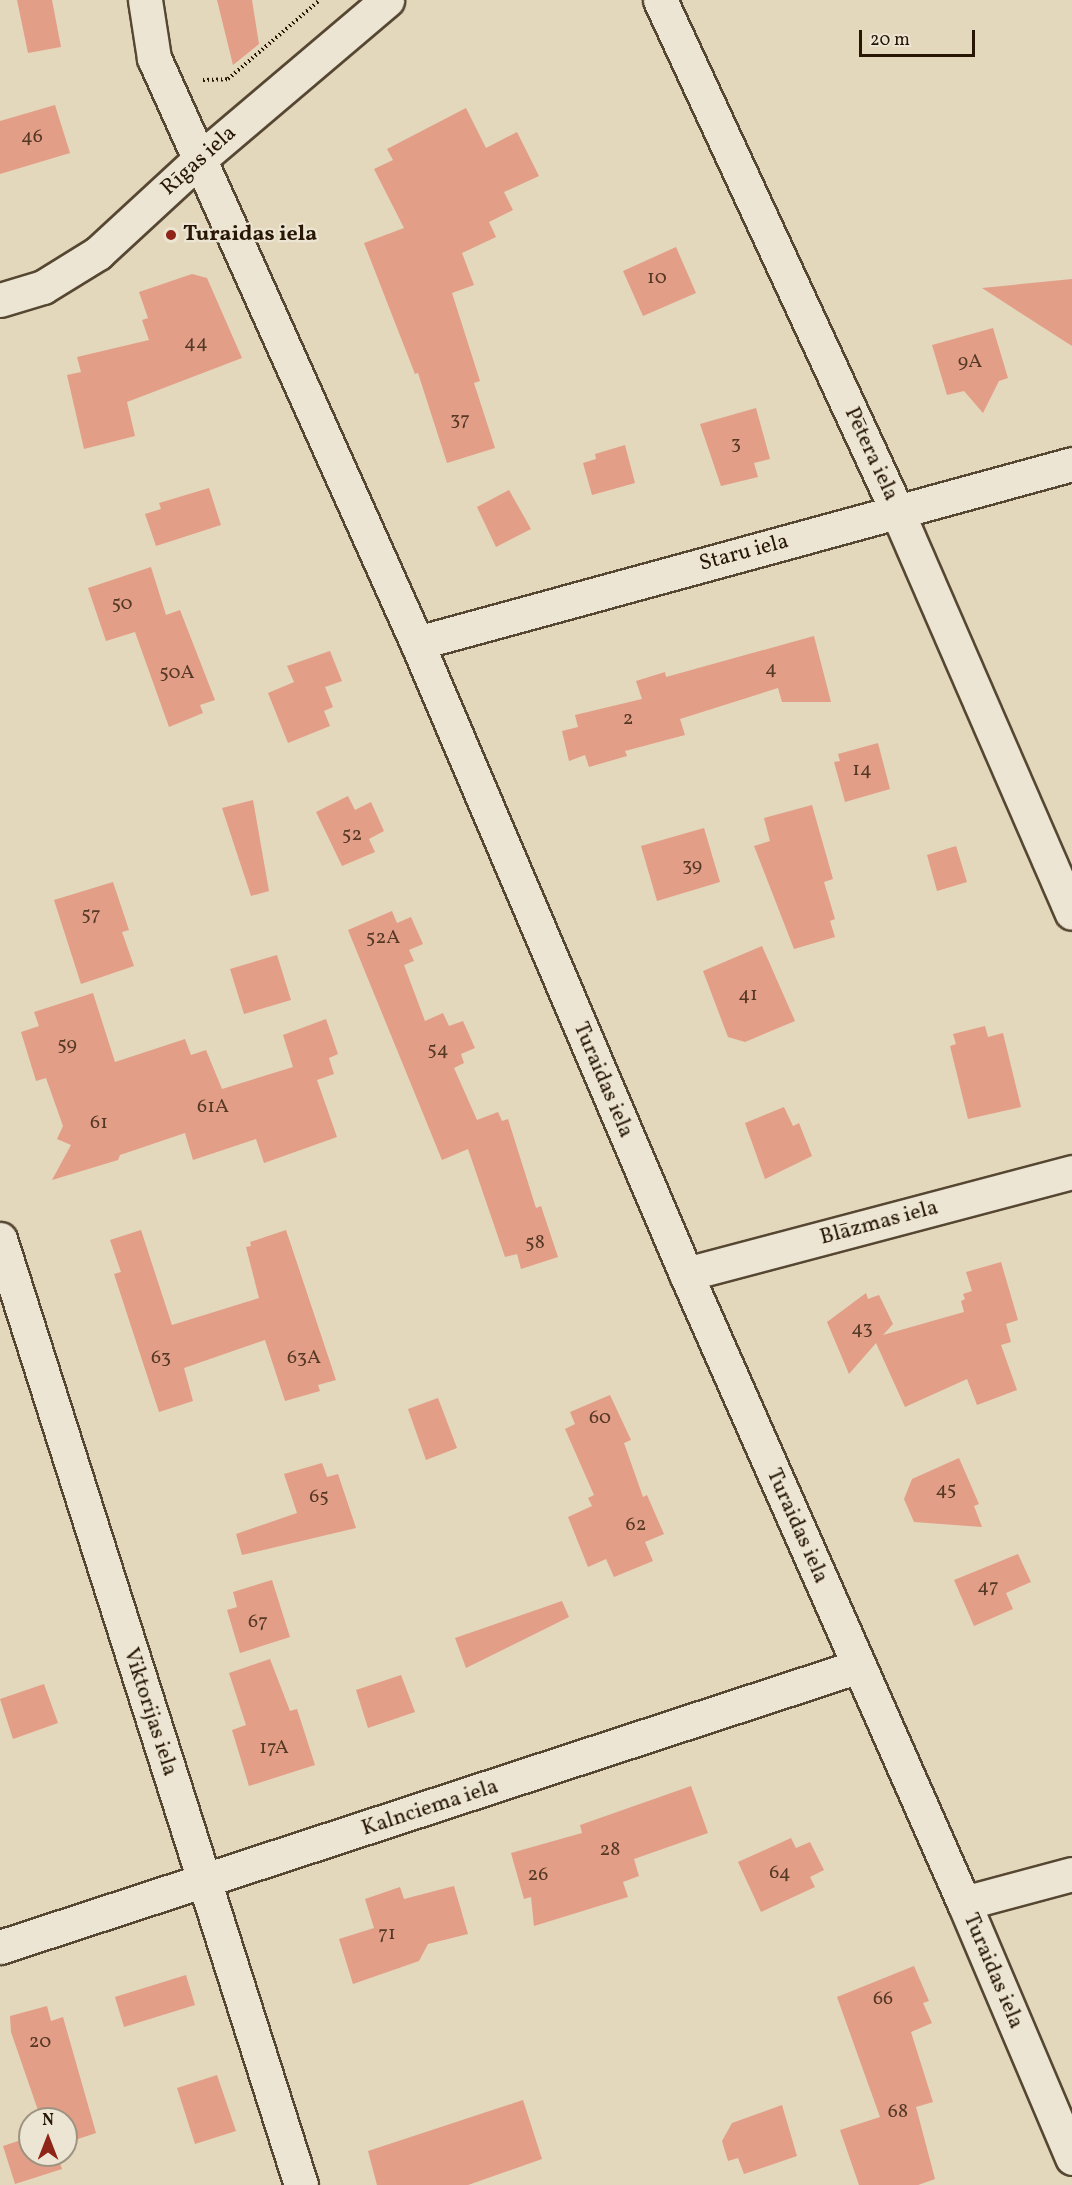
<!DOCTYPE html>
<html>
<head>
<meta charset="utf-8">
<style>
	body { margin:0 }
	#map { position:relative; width:1072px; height:2185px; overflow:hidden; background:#e3d7bc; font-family:Vollkorn,serif }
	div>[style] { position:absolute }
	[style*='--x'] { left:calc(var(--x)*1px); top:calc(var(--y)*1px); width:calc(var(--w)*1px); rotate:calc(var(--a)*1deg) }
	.building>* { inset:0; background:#e39e88 }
	.path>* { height:4px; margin-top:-2px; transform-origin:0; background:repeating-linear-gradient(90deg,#271704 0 1.5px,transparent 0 4.5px) }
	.roads { filter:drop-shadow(2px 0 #564732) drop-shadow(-2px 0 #564732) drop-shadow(0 2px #564732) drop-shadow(0 -2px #564732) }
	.street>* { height:33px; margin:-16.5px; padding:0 16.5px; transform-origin:16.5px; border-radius:16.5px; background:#ede5d3 }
	.secondary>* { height:33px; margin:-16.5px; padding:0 16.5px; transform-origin:16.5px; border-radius:16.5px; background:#ede5d3 }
	.dots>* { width:16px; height:16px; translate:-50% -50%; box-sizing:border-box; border:3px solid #ede5d3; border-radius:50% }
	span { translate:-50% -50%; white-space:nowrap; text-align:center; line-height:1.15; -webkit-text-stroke:4.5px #ede5d3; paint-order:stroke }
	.number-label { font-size:20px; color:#563925 }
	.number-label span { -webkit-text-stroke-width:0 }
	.street-label { font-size:22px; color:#271704 }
	.poi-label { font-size:22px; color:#271704; font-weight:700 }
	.left { translate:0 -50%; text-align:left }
	.north { position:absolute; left:18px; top:2107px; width:60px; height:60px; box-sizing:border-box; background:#ede5d3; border:2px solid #9e9380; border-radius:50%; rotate:0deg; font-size:16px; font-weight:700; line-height:24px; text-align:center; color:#271704 }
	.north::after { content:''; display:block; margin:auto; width:21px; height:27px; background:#8f2418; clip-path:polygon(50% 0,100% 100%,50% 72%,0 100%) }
	.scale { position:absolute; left:859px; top:30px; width:116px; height:27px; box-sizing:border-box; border:3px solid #271704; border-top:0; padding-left:8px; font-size:18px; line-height:21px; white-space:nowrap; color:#271704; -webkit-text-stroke:4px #ede5d3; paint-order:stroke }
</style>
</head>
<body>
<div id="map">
	<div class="building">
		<div style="clip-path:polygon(17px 0,52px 0,61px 47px,28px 53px)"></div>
		<div style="clip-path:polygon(217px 0,252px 0,259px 44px,233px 65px)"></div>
		<div style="clip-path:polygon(55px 105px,70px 153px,0 174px,0 121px)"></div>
		<div style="clip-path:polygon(466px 108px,486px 148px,517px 132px,539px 176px,504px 192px,513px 210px,489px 222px,496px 237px,462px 253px,474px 285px,452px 293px,480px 381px,474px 383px,495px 448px,447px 463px,418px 373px,415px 374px,364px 243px,404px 228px,374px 169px,393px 160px,387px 149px)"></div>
		<div style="clip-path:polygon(676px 247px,696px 293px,643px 316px,623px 271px)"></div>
		<div style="clip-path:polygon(192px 274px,207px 278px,242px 358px,127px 402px,135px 436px,84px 449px,67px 375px,81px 372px,77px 357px,149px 340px,142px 320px,148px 318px,139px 292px)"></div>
		<div style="clip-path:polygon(1072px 279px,1072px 346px,982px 288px)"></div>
		<div style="clip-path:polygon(993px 328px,1008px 378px,999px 381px,983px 413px,964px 391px,947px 395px,932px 345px)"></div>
		<div style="clip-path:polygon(756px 408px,770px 459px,754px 463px,758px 477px,721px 486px,700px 424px)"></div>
		<div style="clip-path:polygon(625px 445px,635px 483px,592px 495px,583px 463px,596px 459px,595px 454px)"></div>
		<div style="clip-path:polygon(209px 488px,221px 525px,156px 546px,145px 514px,161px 509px,159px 503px)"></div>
		<div style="clip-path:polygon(509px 490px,531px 529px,496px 547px,477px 507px)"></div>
		<div style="clip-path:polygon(151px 567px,166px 615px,180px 610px,215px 700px,200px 705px,203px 713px,169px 727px,135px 632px,106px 641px,88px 588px)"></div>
		<div style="clip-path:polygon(814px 636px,831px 702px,782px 702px,778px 688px,680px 719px,685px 735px,625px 751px,627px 756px,589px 767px,585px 755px,569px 761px,562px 731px,578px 727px,575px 715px,642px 699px,636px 681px,665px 672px,666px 677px)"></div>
		<div style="clip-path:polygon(330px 651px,342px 681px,325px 687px,333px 707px,324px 711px,330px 726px,288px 743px,268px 693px,294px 682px,287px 666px)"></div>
		<div style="clip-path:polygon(878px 743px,890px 789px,845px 802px,834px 762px,840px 761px,838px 754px)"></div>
		<div style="clip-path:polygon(348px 796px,355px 810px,371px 802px,384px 831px,369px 839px,375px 852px,342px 866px,316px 812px)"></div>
		<div style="clip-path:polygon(253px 800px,269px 891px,251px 896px,222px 808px)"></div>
		<div style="clip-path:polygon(812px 805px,833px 879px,824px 882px,835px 919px,830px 921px,835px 937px,794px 949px,754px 846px,770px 841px,764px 818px)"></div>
		<div style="clip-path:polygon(704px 828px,720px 882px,657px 901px,641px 846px)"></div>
		<div style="clip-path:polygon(956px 846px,967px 882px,937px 891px,927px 855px)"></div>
		<div style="clip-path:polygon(113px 882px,129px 930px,122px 932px,134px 966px,81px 984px,54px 900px)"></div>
		<div style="clip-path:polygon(392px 911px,397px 923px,411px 917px,423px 944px,409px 950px,414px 961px,404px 965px,425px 1021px,443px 1013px,449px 1026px,463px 1021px,475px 1048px,461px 1054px,464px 1063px,454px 1068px,477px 1120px,498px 1112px,502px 1121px,508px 1119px,536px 1208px,541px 1206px,558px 1257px,521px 1269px,517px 1254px,505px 1257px,468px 1149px,442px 1160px,348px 930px)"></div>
		<div style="clip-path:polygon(762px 946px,795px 1021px,745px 1042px,728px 1037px,703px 971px)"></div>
		<div style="clip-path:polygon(277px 955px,291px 1000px,244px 1014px,230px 969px)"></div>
		<div style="clip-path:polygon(93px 993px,115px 1062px,185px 1039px,191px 1055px,206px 1050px,222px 1089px,293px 1067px,283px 1035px,326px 1019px,338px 1054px,329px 1058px,334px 1074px,317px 1080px,337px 1137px,264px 1163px,256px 1139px,193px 1160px,185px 1133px,120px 1155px,118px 1160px,52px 1180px,71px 1145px,57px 1139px,63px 1126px,46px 1078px,36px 1081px,21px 1032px,39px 1026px,34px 1012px)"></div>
		<div style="clip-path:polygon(985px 1026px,988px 1037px,1003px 1033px,1021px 1107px,968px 1119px,950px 1046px,956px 1044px,953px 1034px)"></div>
		<div style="clip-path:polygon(784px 1107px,793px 1126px,799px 1123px,812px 1156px,765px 1179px,745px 1123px)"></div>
		<div style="clip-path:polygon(141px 1230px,172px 1325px,259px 1298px,246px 1247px,251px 1246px,250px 1242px,286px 1230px,336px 1380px,318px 1385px,320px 1391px,285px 1401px,265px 1340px,184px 1368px,193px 1401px,159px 1412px,114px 1274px,121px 1272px,110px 1240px)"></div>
		<div style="clip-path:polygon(1001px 1262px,1018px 1320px,1006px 1324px,1011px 1342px,1001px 1345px,1017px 1390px,977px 1405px,967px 1379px,905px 1407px,876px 1343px,849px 1374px,827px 1322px,866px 1293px,868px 1299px,879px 1295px,893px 1324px,883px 1335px,964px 1312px,961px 1301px,965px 1299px,963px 1294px,972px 1291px,966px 1272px)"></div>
		<div style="clip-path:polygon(610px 1395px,631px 1440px,624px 1443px,643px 1497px,647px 1495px,664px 1534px,645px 1542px,653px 1561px,614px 1577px,606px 1559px,588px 1567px,568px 1517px,592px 1506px,588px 1498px,594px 1495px,565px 1429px,575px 1424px,570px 1412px)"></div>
		<div style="clip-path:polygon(438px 1398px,457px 1448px,426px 1460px,408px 1409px)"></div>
		<div style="clip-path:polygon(959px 1458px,979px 1504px,974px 1506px,982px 1527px,914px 1522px,904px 1499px,912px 1479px)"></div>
		<div style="clip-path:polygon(322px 1463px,327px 1477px,338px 1474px,356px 1528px,242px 1555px,236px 1534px,297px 1513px,284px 1474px)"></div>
		<div style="clip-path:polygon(1018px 1554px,1031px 1582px,1006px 1593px,1013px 1609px,974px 1626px,954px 1580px)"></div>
		<div style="clip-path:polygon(272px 1580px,290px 1637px,240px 1653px,227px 1610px,237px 1607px,233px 1592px)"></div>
		<div style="clip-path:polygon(562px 1601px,569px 1617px,466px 1668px,455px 1638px)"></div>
		<div style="clip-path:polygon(270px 1659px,290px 1711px,297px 1709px,315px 1765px,249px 1786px,232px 1730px,246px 1725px,229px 1673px)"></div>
		<div style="clip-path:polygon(401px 1675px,415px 1712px,368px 1728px,356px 1690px)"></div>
		<div style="clip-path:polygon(44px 1684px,58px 1723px,13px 1739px,0 1699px)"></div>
		<div style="clip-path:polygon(691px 1786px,708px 1833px,634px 1859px,639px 1876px,623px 1882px,628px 1897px,534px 1926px,531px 1897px,524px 1899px,511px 1853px,582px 1833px,580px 1825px)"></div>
		<div style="clip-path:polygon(791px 1838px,796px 1848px,810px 1842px,824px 1870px,810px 1877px,815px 1887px,761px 1912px,738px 1862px)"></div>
		<div style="clip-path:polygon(454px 1886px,468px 1934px,428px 1944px,419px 1961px,353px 1984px,339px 1939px,374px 1928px,365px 1899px,400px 1887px,404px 1899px)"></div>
		<div style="clip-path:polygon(914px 1966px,929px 2001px,923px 2003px,932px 2023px,911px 2032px,933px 2102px,916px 2107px,935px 2179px,918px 2185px,859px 2185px,840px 2130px,880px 2117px,837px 1997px)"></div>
		<div style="clip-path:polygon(186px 1975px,195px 2005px,124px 2027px,115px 1997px)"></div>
		<div style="clip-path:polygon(47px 2006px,51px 2021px,63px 2017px,96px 2133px,66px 2143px,66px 2119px,41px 2119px,11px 2032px,10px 2016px)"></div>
		<div style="clip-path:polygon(217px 2075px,236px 2131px,195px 2144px,177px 2088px)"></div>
		<div style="clip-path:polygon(523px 2100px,542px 2159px,468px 2185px,377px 2185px,368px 2151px)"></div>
		<div style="clip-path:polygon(782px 2105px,797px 2156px,744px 2174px,738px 2158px,728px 2161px,722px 2141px,732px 2123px)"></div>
		<div style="clip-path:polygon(30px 2137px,30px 2155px,57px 2155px,62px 2169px,15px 2184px,3px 2146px)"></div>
	</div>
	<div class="path">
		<div style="--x:203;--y:80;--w:25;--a:-2"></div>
		<div style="--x:228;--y:79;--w:121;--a:-40.7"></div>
	</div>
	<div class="roads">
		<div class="street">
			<div style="--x:145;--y:0;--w:59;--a:81.2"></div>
			<div style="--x:154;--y:58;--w:641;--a:65.79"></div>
			<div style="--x:417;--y:643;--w:686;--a:66.91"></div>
			<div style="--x:686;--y:1274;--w:688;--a:66.16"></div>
			<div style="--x:964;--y:1903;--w:277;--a:67"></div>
			<div style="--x:660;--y:0;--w:563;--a:65.12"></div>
			<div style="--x:897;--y:511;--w:438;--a:66.5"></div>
			<div style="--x:417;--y:643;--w:679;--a:-15.28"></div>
			<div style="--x:0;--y:1239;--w:993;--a:72.35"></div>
			<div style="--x:686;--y:1274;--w:399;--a:-14.8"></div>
			<div style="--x:964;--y:1903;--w:112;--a:-15"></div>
			<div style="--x:0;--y:1947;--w:904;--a:-18.11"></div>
		</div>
		<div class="secondary">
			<div style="--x:0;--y:300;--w:45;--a:-16.8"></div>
			<div style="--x:43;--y:287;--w:65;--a:-31.7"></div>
			<div style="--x:98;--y:253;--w:140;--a:-42.7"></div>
			<div style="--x:201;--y:158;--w:244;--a:-40.3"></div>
		</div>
	</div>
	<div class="dots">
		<div style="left:171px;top:235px;background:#8f2418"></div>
	</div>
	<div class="number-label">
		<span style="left:32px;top:137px">46</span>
		<span style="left:657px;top:278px">10</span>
		<span style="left:196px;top:343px">44</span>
		<span style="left:970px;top:362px">9A</span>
		<span style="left:460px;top:420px">37</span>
		<span style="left:736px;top:444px">3</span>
		<span style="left:122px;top:604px">50</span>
		<span style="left:771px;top:669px">4</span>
		<span style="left:177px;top:673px">50A</span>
		<span style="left:628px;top:719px">2</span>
		<span style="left:862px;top:770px">14</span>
		<span style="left:352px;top:835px">52</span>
		<span style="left:692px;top:866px">39</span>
		<span style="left:91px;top:915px">57</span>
		<span style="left:383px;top:938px">52A</span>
		<span style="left:748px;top:995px">41</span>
		<span style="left:67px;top:1045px">59</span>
		<span style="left:438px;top:1050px">54</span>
		<span style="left:213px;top:1107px">61A</span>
		<span style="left:99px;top:1123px">61</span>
		<span style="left:535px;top:1243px">58</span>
		<span style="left:862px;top:1329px">43</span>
		<span style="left:161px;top:1358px">63</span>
		<span style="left:304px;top:1358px">63A</span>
		<span style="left:600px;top:1418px">60</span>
		<span style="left:946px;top:1490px">45</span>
		<span style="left:319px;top:1497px">65</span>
		<span style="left:636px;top:1525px">62</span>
		<span style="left:988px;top:1587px">47</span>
		<span style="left:258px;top:1622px">67</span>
		<span style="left:274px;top:1748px">17A</span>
		<span style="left:610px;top:1850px">28</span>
		<span style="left:780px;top:1873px">64</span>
		<span style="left:538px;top:1875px">26</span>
		<span style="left:387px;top:1934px">71</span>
		<span style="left:883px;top:1999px">66</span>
		<span style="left:40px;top:2042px">20</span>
		<span style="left:898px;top:2112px">68</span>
	</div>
	<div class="street-label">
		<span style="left:199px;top:161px;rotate:-42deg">Rīgas iela</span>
		<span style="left:871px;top:454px;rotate:65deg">Pētera iela</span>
		<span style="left:744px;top:553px;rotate:-15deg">Staru iela</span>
		<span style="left:603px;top:1080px;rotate:67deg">Turaidas iela</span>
		<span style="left:879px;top:1223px;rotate:-15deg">Blāzmas iela</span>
		<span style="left:797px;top:1526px;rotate:66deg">Turaidas iela</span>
		<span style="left:150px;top:1712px;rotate:72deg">Viktorijas iela</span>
		<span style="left:430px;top:1808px;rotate:-18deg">Kalnciema iela</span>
		<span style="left:993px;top:1971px;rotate:67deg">Turaidas iela</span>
	</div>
	<div class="poi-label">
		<span class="left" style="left:183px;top:235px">Turaidas iela</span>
	</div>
	<div class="north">N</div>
	<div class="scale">20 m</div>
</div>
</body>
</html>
